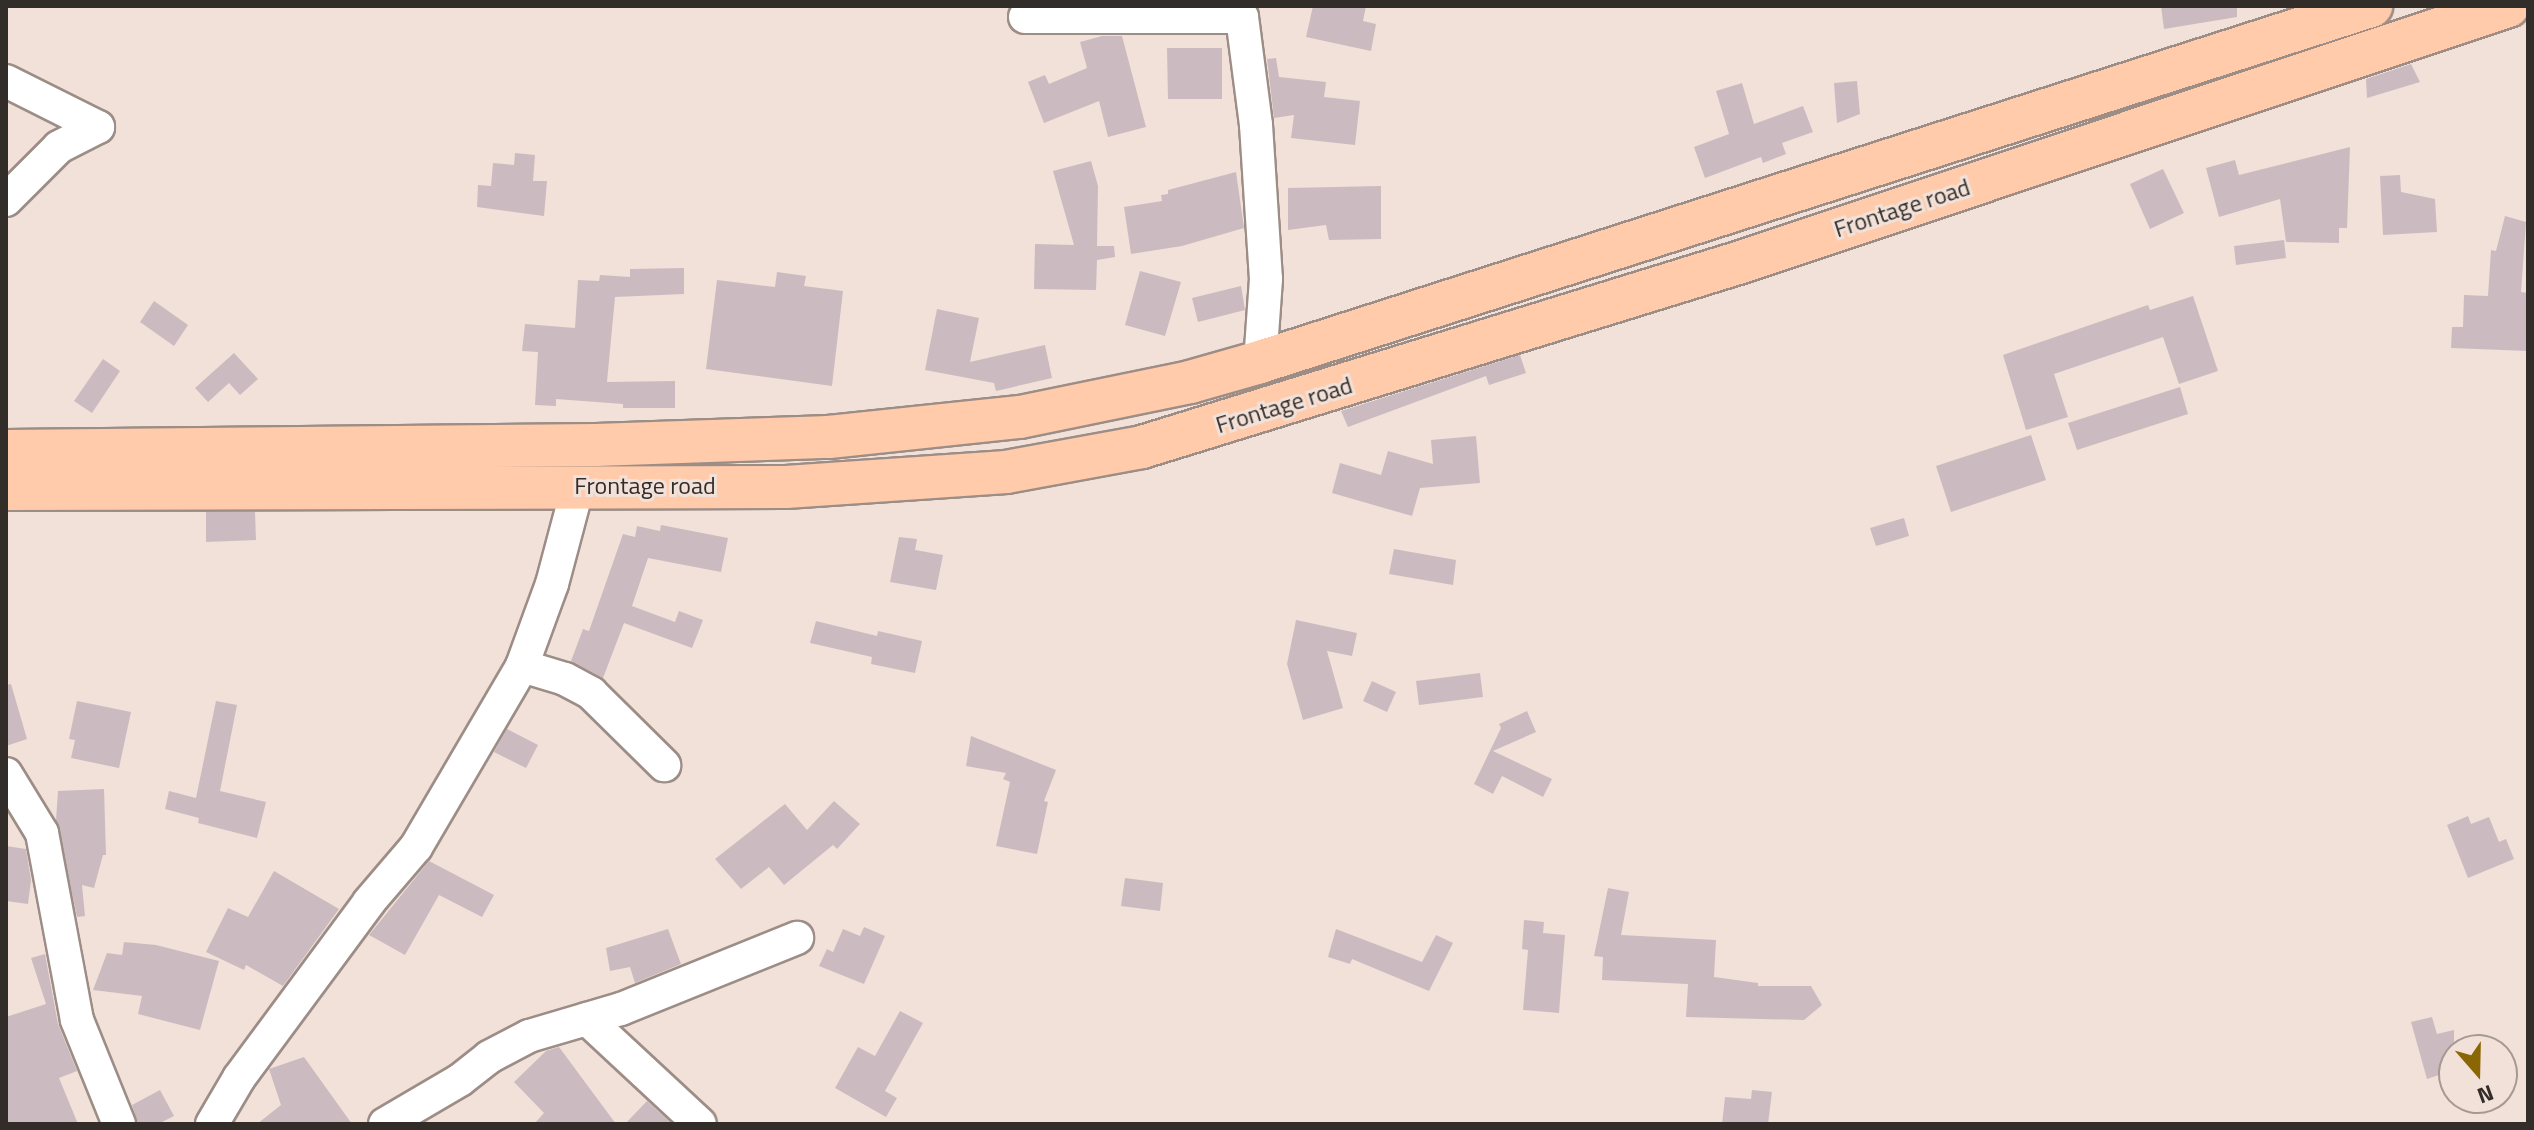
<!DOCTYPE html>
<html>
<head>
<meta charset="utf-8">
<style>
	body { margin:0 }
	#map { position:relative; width:2534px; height:1130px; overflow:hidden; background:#f1e1d9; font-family:"Titillium Web",sans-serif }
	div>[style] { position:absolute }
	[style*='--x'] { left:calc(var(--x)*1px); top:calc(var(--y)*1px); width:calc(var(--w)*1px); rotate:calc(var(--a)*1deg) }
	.building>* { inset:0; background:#cbbbc1 }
	.roads { filter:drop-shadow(2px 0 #9c8d86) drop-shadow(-2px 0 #9c8d86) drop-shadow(0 2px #9c8d86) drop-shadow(0 -2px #9c8d86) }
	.minor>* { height:32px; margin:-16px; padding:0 16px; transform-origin:16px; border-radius:16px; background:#fff }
	.major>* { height:42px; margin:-21px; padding:0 21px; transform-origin:21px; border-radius:21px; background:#ffcbaa }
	span { translate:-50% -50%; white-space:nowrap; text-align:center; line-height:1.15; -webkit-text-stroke:6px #f1e1d9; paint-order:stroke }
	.street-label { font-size:24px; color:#332d2a }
	.frame { position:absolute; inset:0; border:8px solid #332d2a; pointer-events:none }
	.north { position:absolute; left:2438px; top:1034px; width:80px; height:80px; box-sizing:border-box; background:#f1e1d9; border:2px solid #a59993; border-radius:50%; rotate:160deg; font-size:22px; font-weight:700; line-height:32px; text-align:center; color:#332d2a }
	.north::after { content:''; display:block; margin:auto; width:28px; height:36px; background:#8a6604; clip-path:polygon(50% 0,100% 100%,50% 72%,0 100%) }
</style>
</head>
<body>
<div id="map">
	<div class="building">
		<div style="clip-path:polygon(1313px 6px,1366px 6px,1363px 21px,1376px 24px,1371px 51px,1306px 37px)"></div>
		<div style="clip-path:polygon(2161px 6px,2237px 6px,2237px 17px,2164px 29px)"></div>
		<div style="clip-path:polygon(1102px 36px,1122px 36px,1146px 127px,1108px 137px,1099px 101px,1044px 123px,1028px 82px,1045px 75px,1049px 84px,1087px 68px,1080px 42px)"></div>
		<div style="clip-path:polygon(1167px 48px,1222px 48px,1222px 99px,1168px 99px)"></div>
		<div style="clip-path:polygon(1276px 58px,1279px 77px,1326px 82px,1324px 97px,1360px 101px,1355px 145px,1291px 138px,1294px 115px,1274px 118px,1267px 59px)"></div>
		<div style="clip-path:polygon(2411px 64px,2420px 82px,2367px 98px,2366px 79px)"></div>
		<div style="clip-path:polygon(1857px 81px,1860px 114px,1837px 123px,1834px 83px)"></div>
		<div style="clip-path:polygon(1742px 83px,1754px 124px,1803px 106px,1813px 132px,1782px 143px,1786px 154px,1763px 163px,1761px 157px,1705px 178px,1694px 147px,1729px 134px,1716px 91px)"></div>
		<div style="clip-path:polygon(2350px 147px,2347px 228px,2339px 228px,2339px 243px,2286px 242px,2280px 199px,2219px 217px,2206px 168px,2235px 160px,2239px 175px)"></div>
		<div style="clip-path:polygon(515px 153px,535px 155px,533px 181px,547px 181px,544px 216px,477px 207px,478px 185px,491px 186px,493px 163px,514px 165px)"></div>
		<div style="clip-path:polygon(1091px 161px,1098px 186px,1097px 246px,1114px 246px,1115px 257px,1097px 260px,1096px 290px,1034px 289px,1035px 244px,1074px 245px,1053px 171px)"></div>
		<div style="clip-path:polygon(2163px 169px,2184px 213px,2150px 229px,2130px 184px)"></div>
		<div style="clip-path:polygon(1236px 172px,1244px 228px,1182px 246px,1131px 254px,1124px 207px,1162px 201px,1161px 195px,1168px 194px,1168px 190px)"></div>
		<div style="clip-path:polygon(2400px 175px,2401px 192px,2435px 199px,2437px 232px,2383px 235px,2380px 176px)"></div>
		<div style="clip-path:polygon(1381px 186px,1381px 239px,1329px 240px,1326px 225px,1288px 230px,1288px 188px)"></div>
		<div style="clip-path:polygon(2505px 216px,2526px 222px,2521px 292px,2528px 293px,2528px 351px,2451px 348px,2452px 327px,2463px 327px,2464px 295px,2488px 296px,2491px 250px,2496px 251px)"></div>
		<div style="clip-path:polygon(2284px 240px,2286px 258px,2236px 265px,2234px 246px)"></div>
		<div style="clip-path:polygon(684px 268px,684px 294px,615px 297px,607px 382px,675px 381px,675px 408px,623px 408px,623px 404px,556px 399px,556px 406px,535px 405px,538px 352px,522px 351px,525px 324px,575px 328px,578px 280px,599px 281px,600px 275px,630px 277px,630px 269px)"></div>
		<div style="clip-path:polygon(1140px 271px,1181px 282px,1165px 336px,1125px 325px)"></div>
		<div style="clip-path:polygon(777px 272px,806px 276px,804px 286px,843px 291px,832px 386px,706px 369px,717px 280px,775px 287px)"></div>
		<div style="clip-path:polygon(1241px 286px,1245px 310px,1198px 322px,1192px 298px)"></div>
		<div style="clip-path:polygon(2193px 296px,2218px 371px,2179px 384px,2163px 337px,2054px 374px,2068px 417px,2026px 430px,2003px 355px,2148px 305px,2150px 310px)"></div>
		<div style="clip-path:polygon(154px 301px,188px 325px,174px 346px,140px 322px)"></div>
		<div style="clip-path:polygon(937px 309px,979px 318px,970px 362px,1045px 345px,1052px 378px,996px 391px,994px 383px,925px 370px)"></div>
		<div style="clip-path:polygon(234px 353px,258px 379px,240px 395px,229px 383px,208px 402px,195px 388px)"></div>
		<div style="clip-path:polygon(1520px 355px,1526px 373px,1489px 385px,1486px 376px,1348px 427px,1341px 411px)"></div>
		<div style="clip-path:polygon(103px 359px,120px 371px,92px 413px,74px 401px)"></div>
		<div style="clip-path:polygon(2180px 387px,2188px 414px,2077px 450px,2068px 423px)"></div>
		<div style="clip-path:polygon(2031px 435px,2046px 480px,1951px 512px,1936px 466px)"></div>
		<div style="clip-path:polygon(1476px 436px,1480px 483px,1420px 488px,1412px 516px,1332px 493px,1340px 463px,1381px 475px,1388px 451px,1433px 464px,1431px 440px)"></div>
		<div style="clip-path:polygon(206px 512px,255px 512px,256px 540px,206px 542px)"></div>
		<div style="clip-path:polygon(1904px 518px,1909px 536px,1876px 546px,1870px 528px)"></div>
		<div style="clip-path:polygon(661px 525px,728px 538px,721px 572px,648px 558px,632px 606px,675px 622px,679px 611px,703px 620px,692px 648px,624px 623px,603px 678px,571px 661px,583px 629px,589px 631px,623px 534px,635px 537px,637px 526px,660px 531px)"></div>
		<div style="clip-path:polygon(899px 537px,917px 539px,915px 550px,943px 555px,936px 590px,890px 582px)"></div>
		<div style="clip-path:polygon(1394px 549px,1456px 560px,1453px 585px,1389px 574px)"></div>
		<div style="clip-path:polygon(1296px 620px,1357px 633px,1352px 656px,1327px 651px,1343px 708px,1303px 720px,1287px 664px)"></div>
		<div style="clip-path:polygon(816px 621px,877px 636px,878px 631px,922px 641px,915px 673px,871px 664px,872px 657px,810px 643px)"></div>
		<div style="clip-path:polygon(1480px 673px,1483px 697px,1419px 705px,1416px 681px)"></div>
		<div style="clip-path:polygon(1372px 681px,1396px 692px,1387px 712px,1363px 701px)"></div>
		<div style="clip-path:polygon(11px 684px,27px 739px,6px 746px,6px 685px)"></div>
		<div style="clip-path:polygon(77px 701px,131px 712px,119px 768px,71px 758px,75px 740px,69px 739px)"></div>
		<div style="clip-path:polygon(216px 701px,237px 705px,220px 791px,266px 802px,257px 838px,198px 823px,199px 818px,165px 809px,169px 791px,196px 798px)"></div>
		<div style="clip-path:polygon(1527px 711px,1536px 732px,1493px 751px,1552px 779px,1543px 797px,1502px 776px,1493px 794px,1474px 784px,1501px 728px,1499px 724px)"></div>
		<div style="clip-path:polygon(507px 729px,538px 745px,526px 768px,494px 752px)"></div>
		<div style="clip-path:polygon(971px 736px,1056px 770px,1044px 801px,1048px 802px,1037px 854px,996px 846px,1010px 782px,1003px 779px,1006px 773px,966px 766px)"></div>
		<div style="clip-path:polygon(104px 789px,106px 855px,103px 855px,94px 888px,82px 885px,85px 916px,77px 917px,56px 820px,58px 791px)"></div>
		<div style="clip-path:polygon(834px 801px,860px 824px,837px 849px,833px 845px,784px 885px,769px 867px,741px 889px,715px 859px,785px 804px,807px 830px)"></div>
		<div style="clip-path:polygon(2468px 816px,2471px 824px,2489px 817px,2499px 842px,2506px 839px,2514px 859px,2468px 878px,2447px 825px)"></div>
		<div style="clip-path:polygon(6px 846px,26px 849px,31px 880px,28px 904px,6px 901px)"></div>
		<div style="clip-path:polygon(429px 861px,494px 895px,482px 917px,439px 895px,405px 955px,369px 935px)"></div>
		<div style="clip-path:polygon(274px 871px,339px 909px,283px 986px,246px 965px,244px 970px,206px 952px,228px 908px,248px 917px)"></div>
		<div style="clip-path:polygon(1125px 878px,1163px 883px,1160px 911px,1121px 906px)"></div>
		<div style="clip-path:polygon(1608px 888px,1629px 892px,1621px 935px,1716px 940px,1714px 977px,1758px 983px,1758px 986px,1811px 986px,1822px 1005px,1804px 1020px,1686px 1017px,1688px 984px,1602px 980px,1603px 957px,1594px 956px)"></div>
		<div style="clip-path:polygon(1524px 920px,1544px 922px,1543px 933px,1565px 935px,1559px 1013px,1523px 1010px,1528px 950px,1522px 949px)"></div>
		<div style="clip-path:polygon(864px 927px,885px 936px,864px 984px,819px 966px,827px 949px,833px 952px,843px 929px,860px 936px)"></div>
		<div style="clip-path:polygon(668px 929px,681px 964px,635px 983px,630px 967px,610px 971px,606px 948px)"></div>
		<div style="clip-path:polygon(1336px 929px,1422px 962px,1436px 935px,1453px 943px,1429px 991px,1352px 959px,1350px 964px,1328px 957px)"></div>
		<div style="clip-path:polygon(124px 942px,156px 945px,219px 961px,200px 1030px,138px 1014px,142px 996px,93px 990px,107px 953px,122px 955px)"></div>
		<div style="clip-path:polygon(45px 954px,58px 1024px,77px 1071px,59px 1078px,78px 1124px,6px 1124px,6px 1017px,46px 1004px,31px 958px)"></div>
		<div style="clip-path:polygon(900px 1011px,923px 1023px,885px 1091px,897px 1098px,886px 1117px,835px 1088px,858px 1047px,875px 1056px)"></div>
		<div style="clip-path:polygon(2432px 1017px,2437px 1034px,2454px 1030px,2454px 1070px,2427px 1079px,2411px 1022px)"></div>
		<div style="clip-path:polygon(559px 1047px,616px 1124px,534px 1124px,544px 1113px,514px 1082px,546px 1051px)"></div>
		<div style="clip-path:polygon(304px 1057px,352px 1124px,257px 1124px,281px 1105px,269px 1069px)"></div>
		<div style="clip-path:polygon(160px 1090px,174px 1116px,158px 1124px,138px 1124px,132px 1105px)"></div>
		<div style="clip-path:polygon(1752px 1090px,1772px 1092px,1768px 1124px,1722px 1124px,1725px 1097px,1751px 1099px)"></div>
		<div style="clip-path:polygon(647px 1101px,672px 1124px,625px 1124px)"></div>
	</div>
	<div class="roads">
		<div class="minor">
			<div style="--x:1025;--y:17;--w:217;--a:0"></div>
			<div style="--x:1242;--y:17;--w:109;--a:82.6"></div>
			<div style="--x:1256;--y:125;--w:154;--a:86.3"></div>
			<div style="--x:1266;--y:279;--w:83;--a:94.1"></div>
			<div style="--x:6;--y:81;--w:103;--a:26.6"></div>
			<div style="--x:98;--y:127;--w:44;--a:152.9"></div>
			<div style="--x:59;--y:147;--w:75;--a:135"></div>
			<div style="--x:522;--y:666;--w:45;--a:16.8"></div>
			<div style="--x:565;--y:679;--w:30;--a:28"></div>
			<div style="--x:591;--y:693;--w:103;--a:44.6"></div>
			<div style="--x:6;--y:774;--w:69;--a:58.6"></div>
			<div style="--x:42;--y:833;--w:190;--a:79.4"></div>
			<div style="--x:77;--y:1020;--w:112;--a:68"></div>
			<div style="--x:587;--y:1019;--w:154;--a:42.9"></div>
			<div style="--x:212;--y:1124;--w:53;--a:-59.6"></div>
			<div style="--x:239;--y:1078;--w:219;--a:-53.5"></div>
			<div style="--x:369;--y:902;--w:72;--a:-49.5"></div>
			<div style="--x:416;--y:847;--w:210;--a:-59.6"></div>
			<div style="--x:522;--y:666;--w:87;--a:-69.9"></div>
			<div style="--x:552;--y:584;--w:101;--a:-75.1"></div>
			<div style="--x:385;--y:1124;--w:87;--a:-30.4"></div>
			<div style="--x:460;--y:1080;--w:37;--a:-38"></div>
			<div style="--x:489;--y:1057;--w:45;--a:-27.7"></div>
			<div style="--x:529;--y:1036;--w:96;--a:-16.4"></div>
			<div style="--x:621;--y:1009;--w:190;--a:-22"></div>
		</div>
		<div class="major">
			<div style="--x:6;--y:451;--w:590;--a:-0.58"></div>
			<div style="--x:596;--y:445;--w:233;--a:-2"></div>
			<div style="--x:829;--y:437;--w:192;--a:-6"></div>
			<div style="--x:1020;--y:417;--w:174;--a:-11.6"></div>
			<div style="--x:1190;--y:382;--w:73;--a:-15.9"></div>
			<div style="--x:1260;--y:362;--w:1167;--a:-17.77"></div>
			<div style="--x:6;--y:489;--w:780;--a:-0.15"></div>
			<div style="--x:786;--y:487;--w:221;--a:-3.9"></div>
			<div style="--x:1006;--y:472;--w:138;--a:-10.4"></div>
			<div style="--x:1142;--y:447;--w:627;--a:-17.16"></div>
			<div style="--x:1741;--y:262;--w:809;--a:-18.46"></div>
		</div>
	</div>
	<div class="street-label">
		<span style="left:1902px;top:208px;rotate:-18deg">Frontage road</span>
		<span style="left:1284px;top:405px;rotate:-17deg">Frontage road</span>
		<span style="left:645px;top:486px">Frontage road</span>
	</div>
	<div class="frame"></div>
	<div class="north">N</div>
</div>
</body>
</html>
